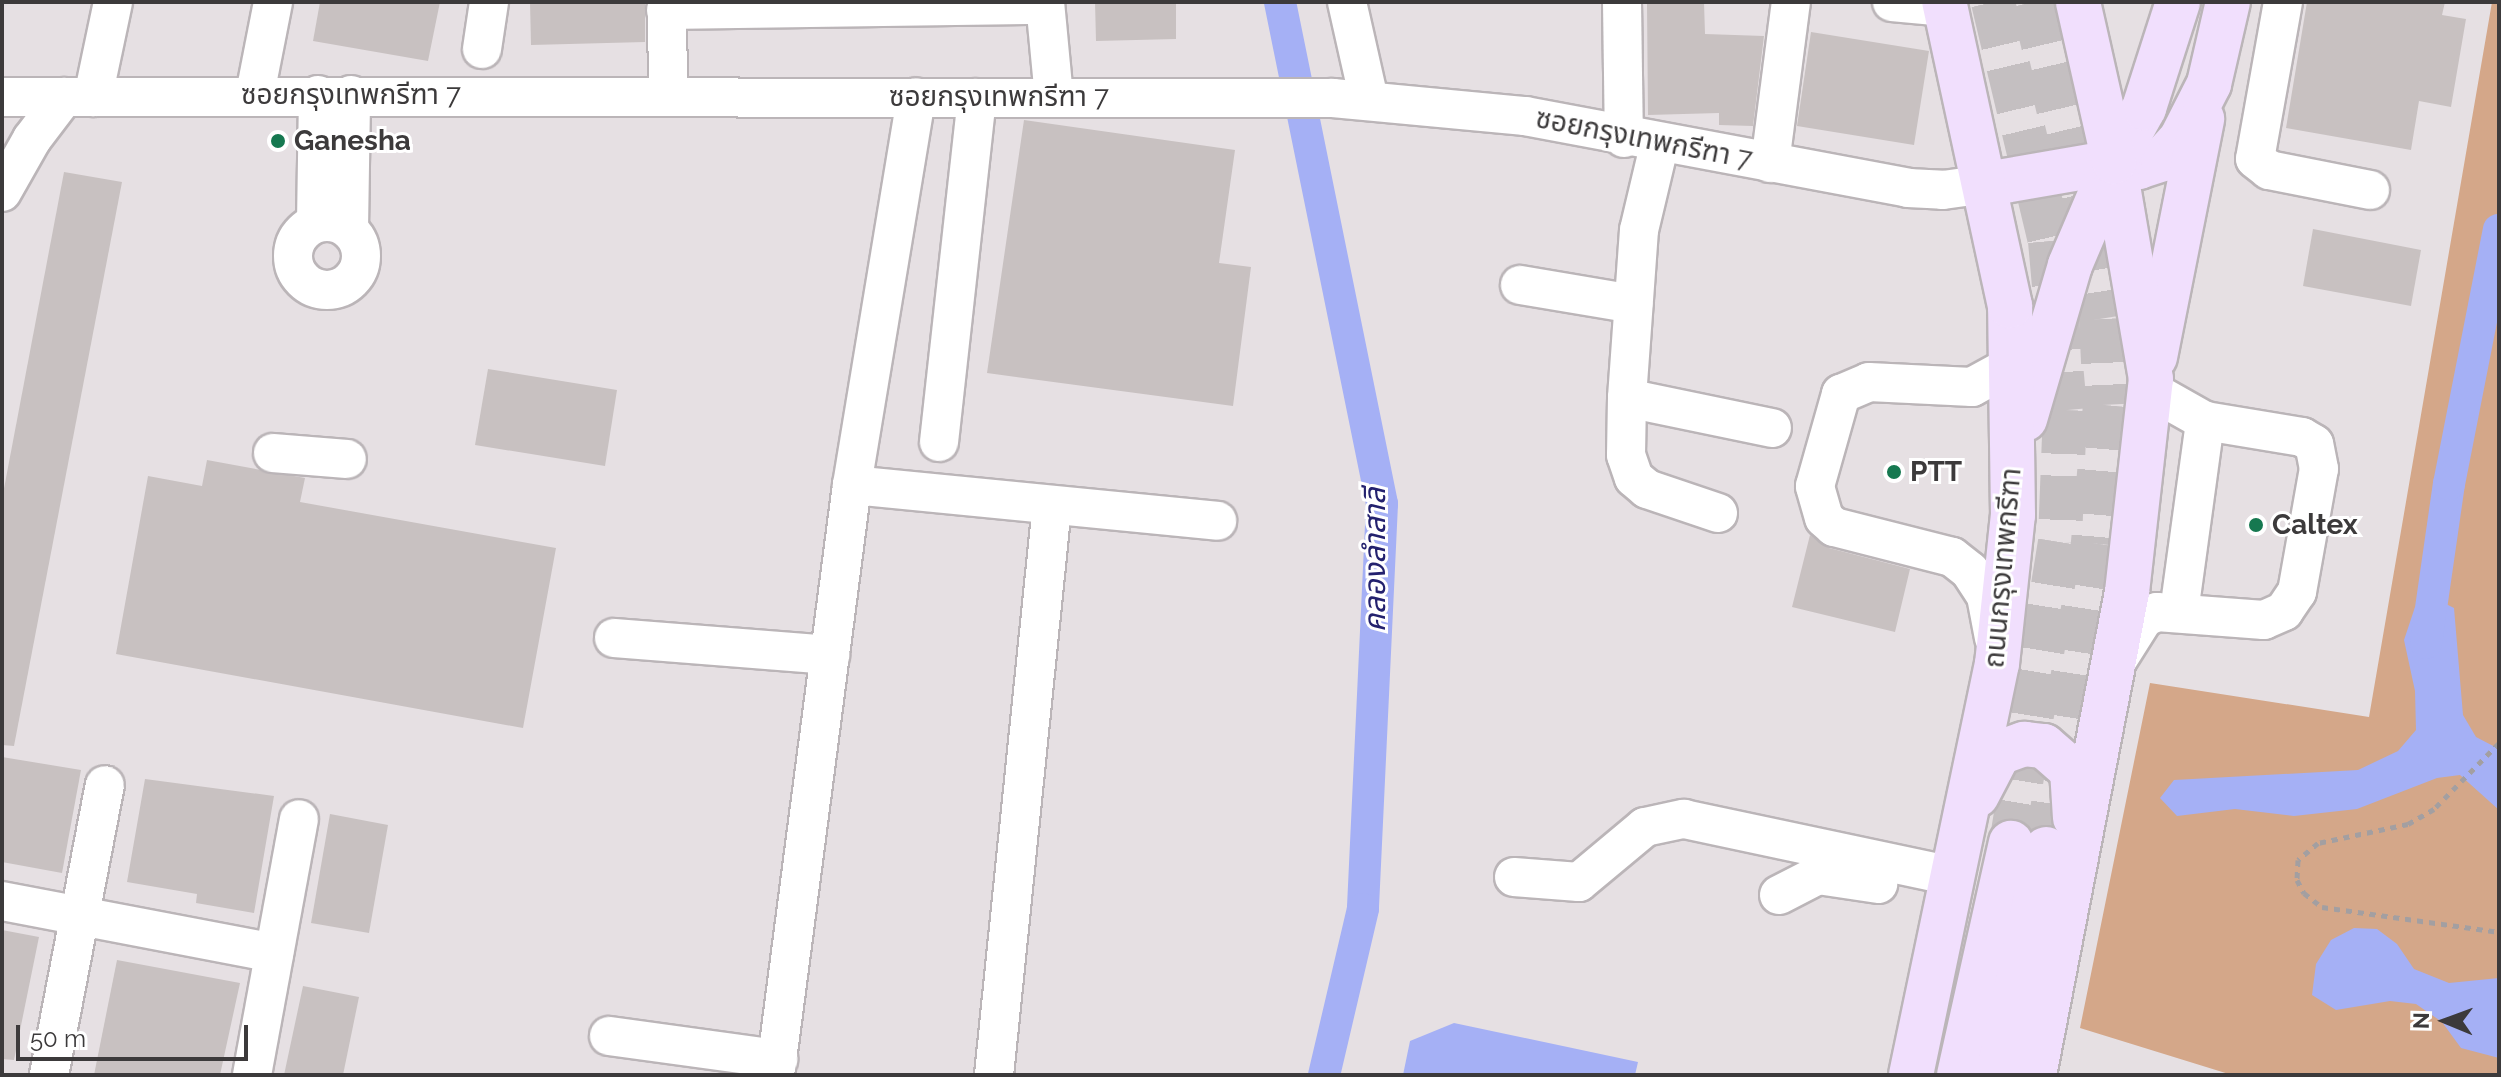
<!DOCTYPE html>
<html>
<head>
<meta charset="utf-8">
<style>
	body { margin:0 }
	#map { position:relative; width:2501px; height:1077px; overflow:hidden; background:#e6e0e3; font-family:Raleway,"Noto Sans Thai",sans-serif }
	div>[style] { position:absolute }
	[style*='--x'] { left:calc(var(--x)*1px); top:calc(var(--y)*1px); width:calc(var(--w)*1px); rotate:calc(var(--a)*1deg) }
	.green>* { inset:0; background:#d4a789 }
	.water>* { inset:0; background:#a5b0f5 }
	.canal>* { height:32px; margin:-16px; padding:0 16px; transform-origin:16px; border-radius:16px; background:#a5b0f5 }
	.building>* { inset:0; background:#c8c1c1 }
	.major-tunnel>* { height:44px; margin-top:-22px; transform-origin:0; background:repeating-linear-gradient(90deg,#c4bfc1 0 44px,transparent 0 66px) }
	.path>* { height:5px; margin-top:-2.5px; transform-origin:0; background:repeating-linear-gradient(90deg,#a39fa1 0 6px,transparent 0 12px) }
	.roads { filter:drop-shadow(2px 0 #bbb5b8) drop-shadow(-2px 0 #bbb5b8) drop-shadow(0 2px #bbb5b8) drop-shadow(0 -2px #bbb5b8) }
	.minor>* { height:38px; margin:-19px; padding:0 19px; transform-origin:19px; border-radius:19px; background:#fff }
	.minor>.ring { margin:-19px; padding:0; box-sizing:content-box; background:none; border:38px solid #fff; border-radius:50% }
	.major>* { height:44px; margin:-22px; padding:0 22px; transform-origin:22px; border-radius:22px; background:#f1dffd }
	.dots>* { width:22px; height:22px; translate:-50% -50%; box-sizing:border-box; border:4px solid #fff; border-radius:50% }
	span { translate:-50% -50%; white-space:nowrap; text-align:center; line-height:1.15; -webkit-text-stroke:6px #fff; paint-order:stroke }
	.street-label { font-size:28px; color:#3c3a3b }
	.poi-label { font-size:28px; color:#3c3a3b; font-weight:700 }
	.left { translate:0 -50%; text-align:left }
	.water-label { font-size:30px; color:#23216e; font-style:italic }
	.frame { position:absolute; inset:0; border:4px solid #3c3a3b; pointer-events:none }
	.north { position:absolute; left:2405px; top:981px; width:80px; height:80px; -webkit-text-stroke:6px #fff; paint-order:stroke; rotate:271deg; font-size:22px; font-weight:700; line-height:32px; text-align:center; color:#3c3a3b }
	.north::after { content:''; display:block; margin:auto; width:28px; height:36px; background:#3c3a3b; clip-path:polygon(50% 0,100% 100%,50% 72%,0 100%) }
	.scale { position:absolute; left:16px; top:1025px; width:232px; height:36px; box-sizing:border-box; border:4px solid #3c3a3b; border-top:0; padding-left:10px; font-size:24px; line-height:28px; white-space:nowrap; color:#3c3a3b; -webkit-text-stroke:6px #fff; paint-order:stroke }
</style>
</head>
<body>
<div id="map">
	<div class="green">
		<div style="clip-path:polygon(2492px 2px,2499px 2px,2499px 1075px,2232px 1075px,2080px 1028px,2150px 683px,2369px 717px)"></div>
	</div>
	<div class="water">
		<div style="clip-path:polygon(2438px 600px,2454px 608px,2463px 715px,2476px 737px,2499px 749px,2499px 810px,2460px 775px,2437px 778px,2357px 809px,2294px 816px,2235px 809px,2177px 816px,2160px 798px,2174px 780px,2358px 770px,2398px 751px,2416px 730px,2415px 691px,2404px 640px,2415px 607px)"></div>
		<div style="clip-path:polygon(2354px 928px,2377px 929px,2397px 944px,2414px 969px,2449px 983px,2499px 978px,2499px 1058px,2461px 1048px,2442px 1022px,2416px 1004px,2390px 1001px,2336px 1010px,2312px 995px,2316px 964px,2331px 940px)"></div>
		<div style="clip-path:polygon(1454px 1023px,1638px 1062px,1635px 1075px,1403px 1075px,1410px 1041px)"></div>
	</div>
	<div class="canal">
		<div style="--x:1280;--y:2;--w:512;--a:78.51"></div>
		<div style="--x:1382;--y:504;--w:405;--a:92.7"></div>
		<div style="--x:1363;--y:909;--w:171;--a:103.2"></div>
		<div style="--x:2426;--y:643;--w:161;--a:-81.8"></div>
		<div style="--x:2449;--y:484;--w:259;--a:-78.9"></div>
	</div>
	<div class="building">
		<div style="clip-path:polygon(320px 2px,440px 2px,428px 61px,313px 41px)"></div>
		<div style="clip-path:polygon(530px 2px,645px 2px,645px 42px,531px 45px)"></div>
		<div style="clip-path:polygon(1095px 2px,1176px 2px,1176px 39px,1096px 41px)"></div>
		<div style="clip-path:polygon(1704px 2px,1705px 34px,1764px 36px,1753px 126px,1719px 125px,1719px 113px,1648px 115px,1647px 4px)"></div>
		<div style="clip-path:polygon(2307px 2px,2445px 2px,2442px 15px,2466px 19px,2451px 107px,2419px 101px,2411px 150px,2286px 128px)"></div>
		<div style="clip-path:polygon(1811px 32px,1929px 51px,1914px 145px,1797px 126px)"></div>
		<div style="clip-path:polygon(1024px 120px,1235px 150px,1219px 263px,1251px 267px,1233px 406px,987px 373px)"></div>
		<div style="clip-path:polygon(64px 172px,122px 182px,14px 746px,2px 745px,2px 499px)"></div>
		<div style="clip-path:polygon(2313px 229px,2421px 250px,2411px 306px,2303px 286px)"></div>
		<div style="clip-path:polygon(488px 369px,617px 390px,605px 466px,475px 445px)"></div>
		<div style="clip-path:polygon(207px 460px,305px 478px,300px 502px,556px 548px,523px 728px,116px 654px,148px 476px,202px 486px)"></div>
		<div style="clip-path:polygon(1810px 535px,1829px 548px,1910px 569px,1895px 632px,1792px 607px)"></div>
		<div style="clip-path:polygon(2px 757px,81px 770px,62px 873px,2px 862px)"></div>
		<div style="clip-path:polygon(145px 779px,274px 796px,254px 913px,196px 903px,197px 894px,127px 882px)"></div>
		<div style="clip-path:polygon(330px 814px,388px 825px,369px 933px,311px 923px)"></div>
		<div style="clip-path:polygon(2px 930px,39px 937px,14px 1060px,2px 1059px)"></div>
		<div style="clip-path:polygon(117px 960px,240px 983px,220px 1075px,94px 1075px)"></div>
		<div style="clip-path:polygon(303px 986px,359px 997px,343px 1075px,284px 1075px)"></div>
	</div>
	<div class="major-tunnel">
		<div style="--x:1993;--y:2;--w:246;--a:76.6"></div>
		<div style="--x:2050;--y:241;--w:170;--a:84.9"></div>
		<div style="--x:2065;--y:410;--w:132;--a:92.2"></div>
		<div style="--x:2060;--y:542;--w:305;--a:99.2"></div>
		<div style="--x:2033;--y:2;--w:231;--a:76.7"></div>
		<div style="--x:2086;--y:227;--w:93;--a:80.7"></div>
		<div style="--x:2101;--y:319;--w:86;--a:87.3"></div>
		<div style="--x:2105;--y:405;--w:139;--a:95"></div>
		<div style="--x:2093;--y:543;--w:310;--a:98.7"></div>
	</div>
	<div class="path">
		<div style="--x:2499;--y:743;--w:93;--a:134.6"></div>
		<div style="--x:2434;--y:809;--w:30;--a:150"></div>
		<div style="--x:2408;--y:824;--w:92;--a:168.1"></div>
		<div style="--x:2318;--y:843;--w:26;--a:140"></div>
		<div style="--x:2298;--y:860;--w:20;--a:93"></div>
		<div style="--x:2297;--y:880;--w:15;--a:62"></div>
		<div style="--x:2304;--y:893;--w:23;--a:38"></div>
		<div style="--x:2322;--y:907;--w:179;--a:8"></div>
	</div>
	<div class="roads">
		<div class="minor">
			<div style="--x:667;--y:2;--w:94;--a:89.4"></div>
			<div style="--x:1045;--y:2;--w:96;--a:84.6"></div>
			<div style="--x:1347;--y:2;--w:100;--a:77.3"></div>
			<div style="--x:1622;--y:2;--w:136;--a:89.2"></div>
			<div style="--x:1892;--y:2;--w:54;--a:5.3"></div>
			<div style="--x:2283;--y:2;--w:159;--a:100.1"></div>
			<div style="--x:2255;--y:159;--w:18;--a:38"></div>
			<div style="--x:2269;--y:170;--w:103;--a:11.2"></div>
			<div style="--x:666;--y:10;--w:379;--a:-0.8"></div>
			<div style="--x:482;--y:49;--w:48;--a:-81.5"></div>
			<div style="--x:255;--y:94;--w:94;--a:-78.9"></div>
			<div style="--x:2;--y:97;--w:1331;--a:0.04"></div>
			<div style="--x:1333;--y:98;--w:193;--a:5.4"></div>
			<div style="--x:1525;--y:116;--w:390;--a:10.6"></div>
			<div style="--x:1908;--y:188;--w:35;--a:3"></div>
			<div style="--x:1943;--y:190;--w:44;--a:-7.8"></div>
			<div style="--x:93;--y:97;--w:97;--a:-78.1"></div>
			<div style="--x:1660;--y:142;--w:90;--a:103.4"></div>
			<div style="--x:1639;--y:230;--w:168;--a:94.1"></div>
			<div style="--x:1627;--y:398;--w:148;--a:11.7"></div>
			<div style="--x:1770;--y:163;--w:162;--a:-82.6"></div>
			<div style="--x:2;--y:192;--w:61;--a:-60.5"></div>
			<div style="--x:32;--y:139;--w:53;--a:-52.7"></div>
			<div class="ring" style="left:293px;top:222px;width:30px;height:30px"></div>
			<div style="--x:316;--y:223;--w:128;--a:-89.1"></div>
			<div style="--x:349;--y:229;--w:134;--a:-89.1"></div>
			<div style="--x:1520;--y:285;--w:115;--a:9.5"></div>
			<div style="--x:1627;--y:398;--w:57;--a:91"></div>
			<div style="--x:1626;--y:455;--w:24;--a:71"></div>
			<div style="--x:1634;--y:478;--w:17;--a:40"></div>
			<div style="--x:1647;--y:489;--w:75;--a:18.7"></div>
			<div style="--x:939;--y:442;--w:346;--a:-83.7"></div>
			<div style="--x:273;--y:453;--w:74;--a:4.6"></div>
			<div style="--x:852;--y:485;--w:367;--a:5.6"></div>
			<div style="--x:2179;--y:612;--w:193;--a:-82.2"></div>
			<div style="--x:614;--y:638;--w:217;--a:4.5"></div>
			<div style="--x:1994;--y:638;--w:43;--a:-100.8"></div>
			<div style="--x:1986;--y:596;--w:30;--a:-123"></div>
			<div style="--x:1970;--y:571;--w:23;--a:-142"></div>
			<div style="--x:1952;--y:557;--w:122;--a:-165.7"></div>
			<div style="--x:1834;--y:527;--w:13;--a:-138"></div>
			<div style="--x:1824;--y:518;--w:33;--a:-106"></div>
			<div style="--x:1815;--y:486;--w:96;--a:-74.2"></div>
			<div style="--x:1841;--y:394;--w:30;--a:-23"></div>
			<div style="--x:1869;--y:382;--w:103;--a:2.8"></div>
			<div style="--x:1972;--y:387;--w:46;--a:-28.8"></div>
			<div style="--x:2117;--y:661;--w:51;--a:-57.9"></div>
			<div style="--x:2144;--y:618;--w:14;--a:-25"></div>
			<div style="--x:2157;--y:612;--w:107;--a:4.3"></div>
			<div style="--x:2264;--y:620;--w:22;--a:-24"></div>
			<div style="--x:2284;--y:611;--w:23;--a:-56"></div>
			<div style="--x:2297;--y:592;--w:125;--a:-79.9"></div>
			<div style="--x:2319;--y:469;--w:25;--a:-101"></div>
			<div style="--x:2314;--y:444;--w:14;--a:-150"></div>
			<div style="--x:2302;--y:437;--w:98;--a:-170.6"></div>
			<div style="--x:2205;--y:421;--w:63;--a:-150.6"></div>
			<div style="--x:1514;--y:877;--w:65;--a:4.4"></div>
			<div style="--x:1579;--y:882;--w:86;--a:-39.8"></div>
			<div style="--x:1645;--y:827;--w:40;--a:-12"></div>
			<div style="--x:1684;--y:819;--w:275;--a:12"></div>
			<div style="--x:1779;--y:895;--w:44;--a:-27.1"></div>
			<div style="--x:1818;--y:875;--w:61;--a:8.5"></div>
			<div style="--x:2;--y:901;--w:277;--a:10.8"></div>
			<div style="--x:609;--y:1036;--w:171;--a:7.8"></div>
			<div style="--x:49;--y:1075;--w:295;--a:-79.1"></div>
			<div style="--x:252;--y:1075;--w:260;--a:-79.6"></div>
			<div style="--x:775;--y:1075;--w:595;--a:-82.56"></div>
			<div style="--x:852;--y:485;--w:393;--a:-80.6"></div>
			<div style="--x:994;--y:1075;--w:572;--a:-84.18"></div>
		</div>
		<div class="major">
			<div style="--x:1987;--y:184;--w:129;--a:-9.8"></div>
			<div style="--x:2114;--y:162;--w:25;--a:12"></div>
			<div style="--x:2138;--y:167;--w:26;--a:-18"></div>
			<div style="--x:2163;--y:159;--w:27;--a:-48"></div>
			<div style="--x:2181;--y:139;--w:62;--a:-63"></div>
			<div style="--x:2209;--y:84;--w:84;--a:-77"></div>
			<div style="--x:2155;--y:357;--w:243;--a:-78.8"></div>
			<div style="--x:2025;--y:419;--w:160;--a:-73.7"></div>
			<div style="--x:2070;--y:265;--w:112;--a:-66.9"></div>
			<div style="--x:2114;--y:162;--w:62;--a:-60.9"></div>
			<div style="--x:2144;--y:108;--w:111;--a:-72.2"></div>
			<div style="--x:1977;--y:795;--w:47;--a:-62.4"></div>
			<div style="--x:1999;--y:753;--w:27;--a:-20"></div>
			<div style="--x:2024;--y:744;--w:20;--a:6"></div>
			<div style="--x:2044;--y:746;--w:37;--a:41"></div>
			<div style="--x:2072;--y:770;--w:48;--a:86.4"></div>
			<div style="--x:1911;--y:1075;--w:420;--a:-78.2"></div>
			<div style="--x:1997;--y:664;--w:150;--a:-83.9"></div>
			<div style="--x:2013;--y:515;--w:209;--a:-90.8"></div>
			<div style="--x:2010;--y:306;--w:311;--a:-102.2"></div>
			<div style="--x:1959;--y:1075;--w:238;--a:-77.4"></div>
			<div style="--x:1998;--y:1075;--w:231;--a:-78"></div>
			<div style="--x:2034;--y:1075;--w:492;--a:-79.1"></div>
			<div style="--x:2127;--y:592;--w:214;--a:-83.6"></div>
			<div style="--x:2151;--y:379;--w:220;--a:-99.7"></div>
			<div style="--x:2114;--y:162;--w:164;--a:-102.7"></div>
		</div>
	</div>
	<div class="dots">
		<div style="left:278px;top:141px;background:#167850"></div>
		<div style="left:1894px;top:472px;background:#167850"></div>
		<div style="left:2256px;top:525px;background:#167850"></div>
	</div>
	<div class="street-label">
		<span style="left:351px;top:95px">ซอยกรุงเทพกรีฑา 7</span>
		<span style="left:999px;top:97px">ซอยกรุงเทพกรีฑา 7</span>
		<span style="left:1644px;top:139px;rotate:11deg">ซอยกรุงเทพกรีฑา 7</span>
		<span style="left:2003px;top:568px;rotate:-85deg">ถนนกรุงเทพกรีฑา</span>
	</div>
	<div class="poi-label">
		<span class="left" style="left:294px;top:141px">Ganesha</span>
		<span class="left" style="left:1910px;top:472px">PTT</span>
		<span class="left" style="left:2272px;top:525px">Caltex</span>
	</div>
	<div class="water-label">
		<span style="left:1375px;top:560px;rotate:-90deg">คลองลำสาลี</span>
	</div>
	<div class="frame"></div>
	<div class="north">N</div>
	<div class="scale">50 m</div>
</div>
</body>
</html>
